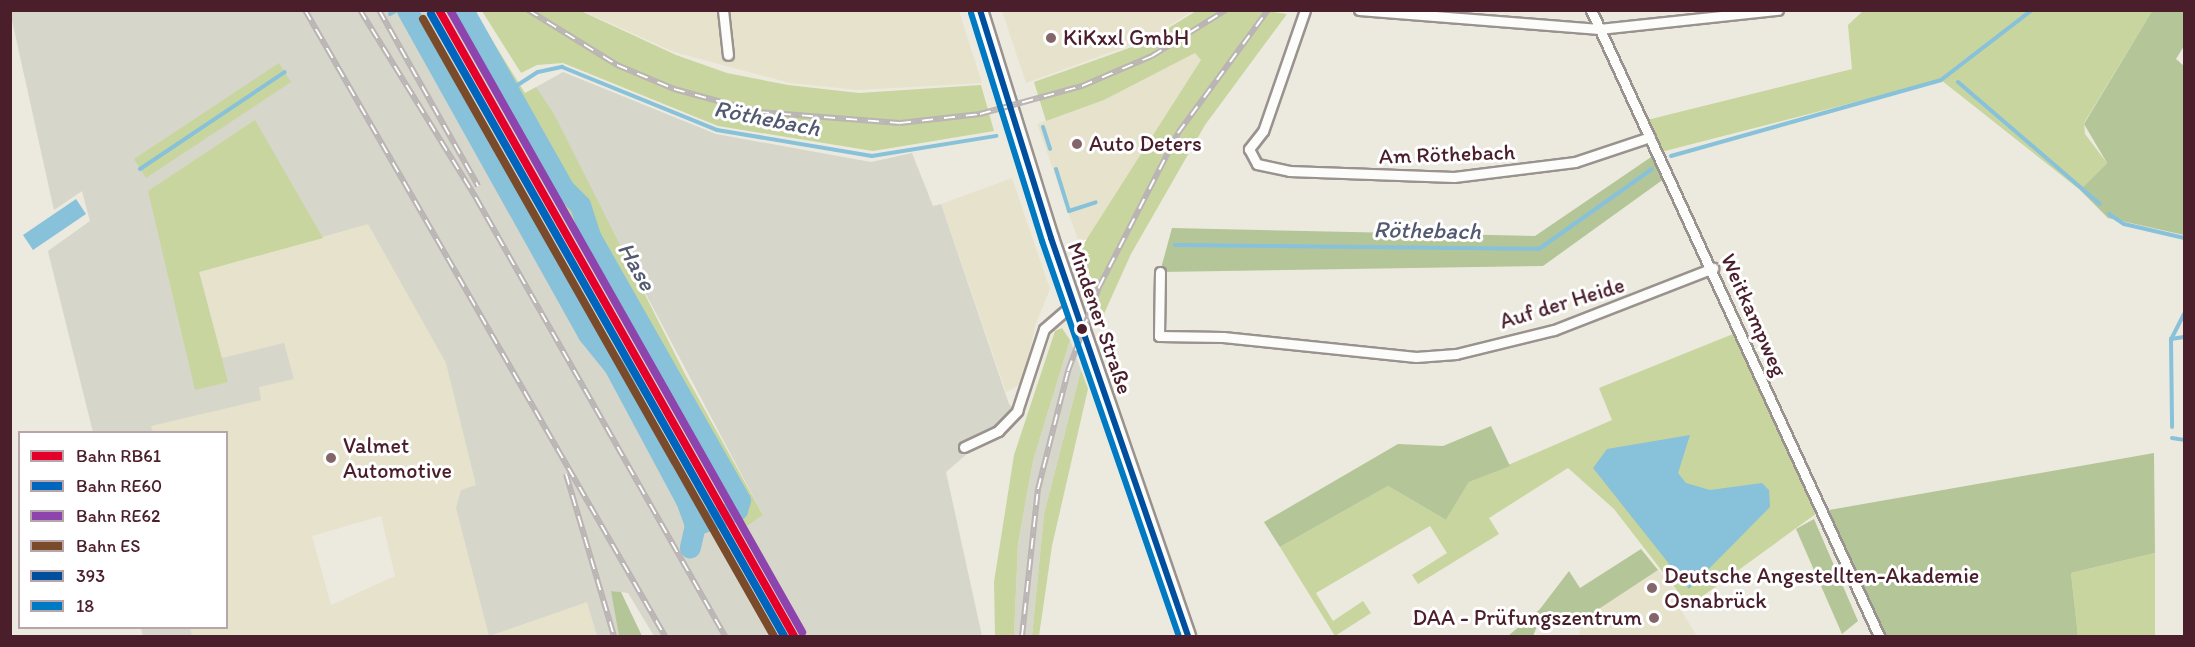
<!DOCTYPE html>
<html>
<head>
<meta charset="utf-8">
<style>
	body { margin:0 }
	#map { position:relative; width:2195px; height:647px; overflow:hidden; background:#eceadf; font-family:Itim,sans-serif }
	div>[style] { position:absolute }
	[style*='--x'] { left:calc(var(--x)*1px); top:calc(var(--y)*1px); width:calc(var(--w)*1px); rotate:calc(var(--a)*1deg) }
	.built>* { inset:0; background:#e6e2cb }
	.industrial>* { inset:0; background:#d7d6ca }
	.green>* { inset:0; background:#c8d59e }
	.forest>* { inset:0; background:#b4c698 }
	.water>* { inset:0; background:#88c1da }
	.stream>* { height:4px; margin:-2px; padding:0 2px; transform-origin:2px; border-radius:2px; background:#88c1da }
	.river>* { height:21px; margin:-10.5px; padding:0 10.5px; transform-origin:10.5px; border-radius:10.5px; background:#88c1da }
	.roads { filter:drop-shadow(2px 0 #9a928e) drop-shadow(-2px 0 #9a928e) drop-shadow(0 2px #9a928e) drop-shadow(0 -2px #9a928e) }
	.street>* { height:9px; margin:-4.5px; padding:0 4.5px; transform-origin:4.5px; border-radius:4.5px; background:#fcfcfa }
	.secondary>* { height:14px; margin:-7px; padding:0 7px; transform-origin:7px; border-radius:7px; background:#fcfcfa }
	.rail>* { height:6px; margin-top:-3px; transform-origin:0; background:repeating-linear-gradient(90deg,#fff 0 11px,#bab4b4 0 22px); box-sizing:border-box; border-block:2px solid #bab4b4 }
	.bus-1>* { height:6px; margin:-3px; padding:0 3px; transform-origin:3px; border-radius:3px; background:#004f9f }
	.bus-2>* { height:6px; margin:-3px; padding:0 3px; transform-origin:3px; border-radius:3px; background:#007ac3 }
	.rail-1>* { height:8px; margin:-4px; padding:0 4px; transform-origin:4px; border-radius:4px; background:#e4002b }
	.rail-2>* { height:8px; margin:-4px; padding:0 4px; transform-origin:4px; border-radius:4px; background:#0065bd }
	.rail-3>* { height:8px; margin:-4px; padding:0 4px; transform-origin:4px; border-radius:4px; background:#8e44ad }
	.rail-4>* { height:8px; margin:-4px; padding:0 4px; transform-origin:4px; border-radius:4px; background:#7a4b2a }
	.dots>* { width:16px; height:16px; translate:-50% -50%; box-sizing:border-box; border:3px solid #fff; border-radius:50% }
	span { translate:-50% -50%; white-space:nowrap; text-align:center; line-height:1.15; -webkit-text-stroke:6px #fff; paint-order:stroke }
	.poi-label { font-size:22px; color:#4a1f2b }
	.left { translate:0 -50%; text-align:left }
	.right { translate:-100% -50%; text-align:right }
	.street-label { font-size:22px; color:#4a1f2b }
	.water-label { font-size:24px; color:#525970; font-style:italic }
	.frame { position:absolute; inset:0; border:12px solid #4a1f2b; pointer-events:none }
	.legend { position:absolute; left:18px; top:431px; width:210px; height:198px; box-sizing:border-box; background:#fff; border:2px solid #b7a5aa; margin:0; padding:8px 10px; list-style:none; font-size:18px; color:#4a1f2b }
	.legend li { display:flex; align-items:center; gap:12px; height:30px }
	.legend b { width:30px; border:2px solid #b7a5aa }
</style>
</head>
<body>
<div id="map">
	<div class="built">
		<div style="clip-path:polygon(evenodd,10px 11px,291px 11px,588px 603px,597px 636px,143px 636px,141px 628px,226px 628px,226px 432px,93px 432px,48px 251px,90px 221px,82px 191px,54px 210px,10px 11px,381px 516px,395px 576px,331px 605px,312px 536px,381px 516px)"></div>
		<div style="clip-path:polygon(583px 11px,959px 11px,982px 83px,858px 90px,790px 83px,674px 52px)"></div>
		<div style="clip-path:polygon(1002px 11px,1002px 10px,1193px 11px,1145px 40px,1026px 83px)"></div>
		<div style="clip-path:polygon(1195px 53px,1202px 60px,1081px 248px,1037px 124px,1104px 100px)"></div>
		<div style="clip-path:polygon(1012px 178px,1050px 289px,1035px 326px,1023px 383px,1006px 392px,941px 204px)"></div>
		<div style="clip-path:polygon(1658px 570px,1689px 606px,1682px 612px,1697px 636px,1579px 636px,1582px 620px)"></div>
	</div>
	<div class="industrial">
		<div style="clip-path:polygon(10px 11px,456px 11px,746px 527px,763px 515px,536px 87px,563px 72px,716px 134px,871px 162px,912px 153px,933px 206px,941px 204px,1009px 404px,1017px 411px,946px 472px,982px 636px,654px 636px,628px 593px,612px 591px,619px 636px,597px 636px,587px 602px,489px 636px,456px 508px,461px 490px,476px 485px,446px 363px,368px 224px,199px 272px,222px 358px,284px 343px,294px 379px,259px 387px,261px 400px,151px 426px,153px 432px,93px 432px,48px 251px,90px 221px,82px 191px,54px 210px)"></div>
		<div style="clip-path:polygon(1070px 340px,1081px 370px,1044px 514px,1032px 636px,1014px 636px,1018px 544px,1033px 461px)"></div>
		<div style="clip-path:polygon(141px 628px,190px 628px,192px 636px,143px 636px)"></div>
	</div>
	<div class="green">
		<div style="clip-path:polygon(1259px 10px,1287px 14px,1205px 125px,1131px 254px,1103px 316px,1081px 248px,1201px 60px,1195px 53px,1104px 100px,1046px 121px,1034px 82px,1146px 42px,1196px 11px)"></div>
		<div style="clip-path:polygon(456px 11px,474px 11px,525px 93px,536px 87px,554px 114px,685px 374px,763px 515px,746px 527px)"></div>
		<div style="clip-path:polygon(482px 11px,581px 11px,676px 55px,727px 73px,788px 85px,859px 93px,981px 85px,994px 131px,873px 151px,718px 126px,563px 63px,537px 65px,521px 73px)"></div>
		<div style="clip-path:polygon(1863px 11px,2152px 11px,2084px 123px,2085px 134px,2107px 163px,2080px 190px,1941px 80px,1657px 153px,1643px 121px,1852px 69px,1848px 25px)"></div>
		<div style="clip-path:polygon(279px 63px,291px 82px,146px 178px,134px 159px)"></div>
		<div style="clip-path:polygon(255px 120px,323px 238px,199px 272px,228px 382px,195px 390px,148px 191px)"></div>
		<div style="clip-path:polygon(1062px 328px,1070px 340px,1033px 461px,1018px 544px,1014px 636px,995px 636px,994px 582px,1014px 455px,1055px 331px)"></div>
		<div style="clip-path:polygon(1733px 334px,1817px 513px,1689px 606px,1614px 509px,1568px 468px,1489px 518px,1499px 534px,1418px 584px,1412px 575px,1447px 553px,1430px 526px,1316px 593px,1333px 621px,1363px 601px,1371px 613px,1335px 636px,1280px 547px,1388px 486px,1446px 520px,1469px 482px,1612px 420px,1599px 388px)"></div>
		<div style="clip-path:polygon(1081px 370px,1088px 389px,1052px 546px,1039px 636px,1032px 636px,1044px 514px)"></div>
		<div style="clip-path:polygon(2155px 553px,2155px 636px,2078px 636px,2071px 573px)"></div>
	</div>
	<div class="forest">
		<div style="clip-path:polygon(2152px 11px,2184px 11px,2184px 46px,2176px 59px,2184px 66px,2184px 235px,2108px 218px,2080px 190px,2107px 163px,2084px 124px)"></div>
		<div style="clip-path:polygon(1657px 153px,1668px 176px,1543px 266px,1160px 272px,1172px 228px,1535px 236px)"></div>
		<div style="clip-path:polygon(1491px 426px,1510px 466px,1469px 482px,1446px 520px,1388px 486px,1280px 547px,1264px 522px,1398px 444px,1443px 446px)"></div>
		<div style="clip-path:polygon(2154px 453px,2155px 553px,2071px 573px,2078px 636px,1885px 636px,1829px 510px)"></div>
		<div style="clip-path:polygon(1814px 519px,1858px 621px,1842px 634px,1796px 529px)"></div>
		<div style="clip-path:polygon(1641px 549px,1658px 570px,1582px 620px,1538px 624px,1533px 636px,1508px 636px,1540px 609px,1569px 571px,1580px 588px)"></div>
		<div style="clip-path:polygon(611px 591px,621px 592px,642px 636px,619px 636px)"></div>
	</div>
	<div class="water">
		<div style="clip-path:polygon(76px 199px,86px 214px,33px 250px,23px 235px)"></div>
		<div style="clip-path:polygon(1690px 435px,1678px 473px,1686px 483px,1710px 490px,1762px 483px,1769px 490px,1770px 507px,1689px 589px,1593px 468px,1607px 449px)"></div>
	</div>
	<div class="stream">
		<div style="--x:390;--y:14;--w:8;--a:-30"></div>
		<div style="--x:1958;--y:82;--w:187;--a:40.7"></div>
		<div style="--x:510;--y:90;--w:33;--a:-33"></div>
		<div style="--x:538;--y:72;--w:25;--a:-12"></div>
		<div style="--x:562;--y:67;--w:167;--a:22.1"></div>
		<div style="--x:717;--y:130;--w:157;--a:9.5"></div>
		<div style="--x:872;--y:156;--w:126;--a:-9.2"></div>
		<div style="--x:1043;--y:127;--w:23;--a:72"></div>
		<div style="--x:1671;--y:156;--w:280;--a:-15.7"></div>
		<div style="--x:1941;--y:80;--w:115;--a:-37.6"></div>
		<div style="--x:140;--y:169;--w:174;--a:-33.8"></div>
		<div style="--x:1056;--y:169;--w:44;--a:72.8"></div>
		<div style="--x:1069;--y:211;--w:28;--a:-18"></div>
		<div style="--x:2109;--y:214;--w:18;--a:34"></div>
		<div style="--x:2124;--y:224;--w:62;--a:13.1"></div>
		<div style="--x:1175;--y:245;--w:364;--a:0.6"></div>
		<div style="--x:1539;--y:249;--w:138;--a:-35.3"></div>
		<div style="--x:2184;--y:314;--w:28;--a:117"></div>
		<div style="--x:2171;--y:339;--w:13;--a:-9"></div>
		<div style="--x:2171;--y:339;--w:88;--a:89.3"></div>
		<div style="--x:2172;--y:438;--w:12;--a:9"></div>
	</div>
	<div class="river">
		<div style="--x:407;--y:10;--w:371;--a:60.8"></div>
		<div style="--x:588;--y:334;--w:41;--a:50.9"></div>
		<div style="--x:614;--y:366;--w:152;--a:61.8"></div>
		<div style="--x:686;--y:500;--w:27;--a:70"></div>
		<div style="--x:695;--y:525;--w:23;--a:103"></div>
		<div style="--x:463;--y:10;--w:206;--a:60.6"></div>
		<div style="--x:564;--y:189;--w:23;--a:45"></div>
		<div style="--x:580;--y:205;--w:35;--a:72"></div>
		<div style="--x:591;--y:238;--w:301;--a:60.4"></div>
		<div style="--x:740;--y:500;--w:10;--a:107"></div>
		<div style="--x:737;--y:510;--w:45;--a:160.3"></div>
	</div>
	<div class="roads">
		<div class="street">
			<div style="--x:723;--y:10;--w:45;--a:83.7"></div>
			<div style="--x:1305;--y:10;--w:128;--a:109.1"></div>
			<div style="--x:1263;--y:131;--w:23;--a:128"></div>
			<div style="--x:1249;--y:149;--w:17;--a:62"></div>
			<div style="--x:1257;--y:164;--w:33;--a:12"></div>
			<div style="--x:1289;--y:171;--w:165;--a:2.1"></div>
			<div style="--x:1454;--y:177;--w:122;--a:-7.1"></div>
			<div style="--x:1575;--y:162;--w:79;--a:-18.4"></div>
			<div style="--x:1359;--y:10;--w:241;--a:4.5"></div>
			<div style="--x:1599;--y:29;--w:180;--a:-6.1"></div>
			<div style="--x:1591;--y:10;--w:689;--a:65.29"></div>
			<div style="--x:1160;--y:272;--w:64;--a:90.9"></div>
			<div style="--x:1159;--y:336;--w:64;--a:0.9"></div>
			<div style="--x:1223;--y:337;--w:194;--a:5.9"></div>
			<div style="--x:1416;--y:357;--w:40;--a:-4.3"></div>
			<div style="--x:1456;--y:354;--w:101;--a:-13.8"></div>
			<div style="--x:1554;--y:330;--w:171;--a:-21.3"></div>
			<div style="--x:964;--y:447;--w:38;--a:-25"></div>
			<div style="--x:998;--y:431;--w:28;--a:-46"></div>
			<div style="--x:1017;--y:411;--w:86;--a:-71.8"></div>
			<div style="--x:1044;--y:329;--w:38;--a:-41"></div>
		</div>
		<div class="secondary">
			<div style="--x:980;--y:10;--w:239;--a:72.7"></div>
			<div style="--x:1051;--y:238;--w:421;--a:71"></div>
		</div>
	</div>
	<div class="rail">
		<div style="--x:305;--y:10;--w:722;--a:60.1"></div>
		<div style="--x:360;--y:10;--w:221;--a:58.3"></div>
		<div style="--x:476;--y:198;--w:504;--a:60.38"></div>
		<div style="--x:379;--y:10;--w:202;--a:60.6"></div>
		<div style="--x:528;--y:10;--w:105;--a:31.7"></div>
		<div style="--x:617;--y:65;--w:62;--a:22.8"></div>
		<div style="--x:674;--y:89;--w:87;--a:15.3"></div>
		<div style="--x:758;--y:112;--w:142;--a:4.4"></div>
		<div style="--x:900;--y:123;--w:81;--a:-6.4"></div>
		<div style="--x:980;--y:114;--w:106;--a:-15.4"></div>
		<div style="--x:1082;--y:86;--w:76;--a:-23.2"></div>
		<div style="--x:1152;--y:56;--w:87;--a:-31.9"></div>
		<div style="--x:566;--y:474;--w:169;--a:73.5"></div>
		<div style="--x:1022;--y:636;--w:148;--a:-83.8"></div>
		<div style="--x:1038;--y:489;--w:122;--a:-75.7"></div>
		<div style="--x:1068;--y:371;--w:90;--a:-69.7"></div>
		<div style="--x:1099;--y:287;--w:173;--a:-62.8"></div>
		<div style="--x:1178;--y:133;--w:152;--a:-53.8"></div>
	</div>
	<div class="bus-1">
		<div style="--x:980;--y:10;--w:239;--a:72.7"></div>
		<div style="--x:1051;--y:238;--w:421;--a:71"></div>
	</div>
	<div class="bus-2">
		<div style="--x:971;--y:13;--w:239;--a:72.7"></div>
		<div style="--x:1042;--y:241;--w:418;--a:70.9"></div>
	</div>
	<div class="rail-1">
		<div style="--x:439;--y:10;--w:720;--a:60.44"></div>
	</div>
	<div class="rail-2">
		<div style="--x:431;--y:14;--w:715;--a:60.42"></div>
	</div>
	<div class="rail-3">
		<div style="--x:450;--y:10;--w:715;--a:60.49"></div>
	</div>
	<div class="rail-4">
		<div style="--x:423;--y:19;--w:710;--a:60.37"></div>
	</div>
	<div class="dots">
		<div style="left:1051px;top:38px;background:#83666a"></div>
		<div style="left:1077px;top:144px;background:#83666a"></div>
		<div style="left:1082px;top:329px;background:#4a1f2b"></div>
		<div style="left:331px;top:458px;background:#83666a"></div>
		<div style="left:1652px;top:588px;background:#83666a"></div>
		<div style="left:1654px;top:618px;background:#83666a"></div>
	</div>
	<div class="poi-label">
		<span class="left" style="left:1063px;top:38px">KiKxxl GmbH</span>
		<span class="left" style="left:1089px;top:144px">Auto Deters</span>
		<span class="left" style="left:343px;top:458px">Valmet<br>Automotive</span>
		<span class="left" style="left:1664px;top:588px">Deutsche Angestellten-Akademie<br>Osnabrück</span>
		<span class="right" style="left:1642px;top:618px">DAA - Prüfungszentrum</span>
	</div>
	<div class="street-label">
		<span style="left:1447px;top:154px;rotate:-2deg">Am Röthebach</span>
		<span style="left:1562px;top:303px;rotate:-17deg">Auf der Heide</span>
		<span style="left:1754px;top:315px;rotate:66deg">Weitkampweg</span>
		<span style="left:1100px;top:318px;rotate:71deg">Mindener Straße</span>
	</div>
	<div class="water-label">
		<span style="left:767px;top:118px;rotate:11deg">Röthebach</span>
		<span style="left:1427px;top:230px;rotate:1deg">Röthebach</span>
		<span style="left:637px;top:266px;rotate:60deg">Hase</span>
	</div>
	<div class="frame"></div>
	<ul class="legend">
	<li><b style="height:8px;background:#e4002b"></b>Bahn RB61</li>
	<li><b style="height:8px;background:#0065bd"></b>Bahn RE60</li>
	<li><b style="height:8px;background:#8e44ad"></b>Bahn RE62</li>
	<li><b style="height:8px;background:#7a4b2a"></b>Bahn ES</li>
	<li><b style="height:8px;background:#004f9f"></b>393</li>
	<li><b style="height:8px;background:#007ac3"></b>18</li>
	</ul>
</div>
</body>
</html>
